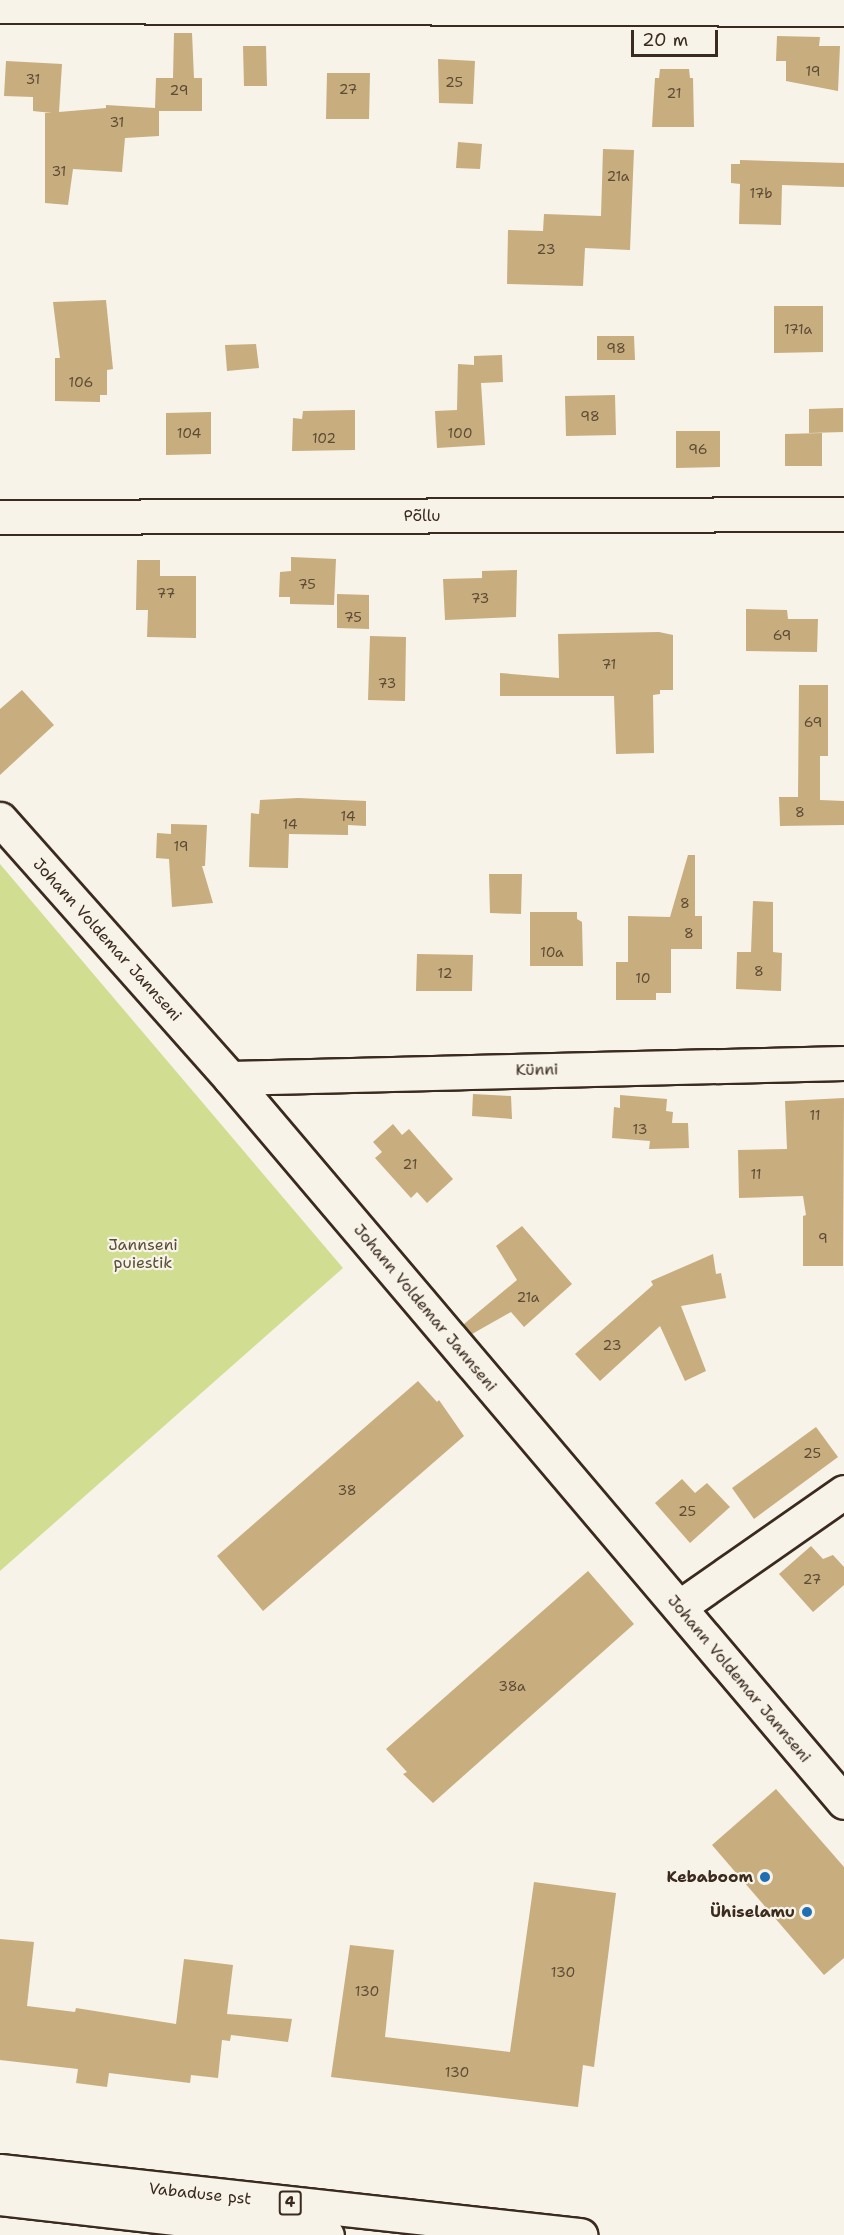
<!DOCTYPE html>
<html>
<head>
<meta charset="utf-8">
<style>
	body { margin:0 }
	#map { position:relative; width:844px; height:2235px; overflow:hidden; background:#f7f3e8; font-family:"Shantell Sans",sans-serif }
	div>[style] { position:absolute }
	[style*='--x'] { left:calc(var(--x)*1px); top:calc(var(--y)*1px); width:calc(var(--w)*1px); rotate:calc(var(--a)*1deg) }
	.green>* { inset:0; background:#d1dd90 }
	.building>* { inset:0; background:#c8ad7e }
	.roads { filter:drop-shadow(2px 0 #3b2a1e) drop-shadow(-2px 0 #3b2a1e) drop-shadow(0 2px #3b2a1e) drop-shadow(0 -2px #3b2a1e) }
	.minor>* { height:33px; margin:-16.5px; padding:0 16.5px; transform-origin:16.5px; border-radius:16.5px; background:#f7f3e8 }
	.highway>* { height:33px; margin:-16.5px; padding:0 16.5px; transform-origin:16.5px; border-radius:16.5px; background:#f7f3e8 }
	.dots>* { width:16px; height:16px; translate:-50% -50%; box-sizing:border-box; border:3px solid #f7f3e8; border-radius:50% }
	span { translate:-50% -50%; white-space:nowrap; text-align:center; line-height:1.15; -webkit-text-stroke:4.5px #f7f3e8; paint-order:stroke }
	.number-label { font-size:14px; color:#5e4b36 }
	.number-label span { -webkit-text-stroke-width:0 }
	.shield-label span { padding:2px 4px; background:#f7f3e8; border:2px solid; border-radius:4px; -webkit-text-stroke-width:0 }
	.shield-label { font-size:15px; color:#3b2a1e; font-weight:700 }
	.street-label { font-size:16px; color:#3b2a1e }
	.park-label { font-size:16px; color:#594e35 }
	.poi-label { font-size:16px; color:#3b2a1e; font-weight:700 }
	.right { translate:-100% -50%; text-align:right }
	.scale { position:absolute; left:631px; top:30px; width:87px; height:27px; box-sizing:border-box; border:3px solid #3b2a1e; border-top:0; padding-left:8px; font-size:18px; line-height:21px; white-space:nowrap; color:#3b2a1e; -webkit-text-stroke:4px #f7f3e8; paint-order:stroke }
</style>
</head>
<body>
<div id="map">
	<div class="green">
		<div style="clip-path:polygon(0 864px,343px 1268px,0 1571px)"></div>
	</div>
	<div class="building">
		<div style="clip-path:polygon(174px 33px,192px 33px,194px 78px,202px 78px,202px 111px,159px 111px,159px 136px,125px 138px,122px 172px,73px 169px,68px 205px,45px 203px,45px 113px,52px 113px,33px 111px,33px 97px,4px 96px,6px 61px,62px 64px,59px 112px,106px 108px,106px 105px,155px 108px,156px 78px,173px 78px)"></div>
		<div style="clip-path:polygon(777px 36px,820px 37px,819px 46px,840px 46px,838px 91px,786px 81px,786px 61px,776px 61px)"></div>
		<div style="clip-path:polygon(243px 46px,266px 46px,267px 86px,244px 86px)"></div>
		<div style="clip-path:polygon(438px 59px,475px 61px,473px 104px,439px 103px)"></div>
		<div style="clip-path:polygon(660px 69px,689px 69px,690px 78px,693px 78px,694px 127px,652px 127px,655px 78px,659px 78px)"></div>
		<div style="clip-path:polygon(327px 73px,370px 73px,369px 119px,326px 119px)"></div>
		<div style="clip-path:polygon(458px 142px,482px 144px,480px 169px,456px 168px)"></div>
		<div style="clip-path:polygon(603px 149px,634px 150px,630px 250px,585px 248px,583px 286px,507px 284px,508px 230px,543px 231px,544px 214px,601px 216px)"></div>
		<div style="clip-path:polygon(740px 160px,844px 163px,844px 187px,782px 185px,781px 225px,739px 224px,740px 184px,731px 183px,731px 164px,740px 164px)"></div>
		<div style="clip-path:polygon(106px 300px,113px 369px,107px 370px,107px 395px,100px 395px,100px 402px,55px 401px,55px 358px,60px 358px,53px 302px)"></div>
		<div style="clip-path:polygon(774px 306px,823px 306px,823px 352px,774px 353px)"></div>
		<div style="clip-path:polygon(597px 336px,634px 336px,635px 360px,597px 360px)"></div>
		<div style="clip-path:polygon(256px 344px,259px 368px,227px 371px,225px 345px)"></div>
		<div style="clip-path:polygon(502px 355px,503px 382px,481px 383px,485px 445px,437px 448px,435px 411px,457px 410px,458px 364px,474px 365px,474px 356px)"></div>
		<div style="clip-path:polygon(615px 395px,616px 435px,566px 436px,565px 396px)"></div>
		<div style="clip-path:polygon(843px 408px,843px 432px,809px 433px,809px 409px)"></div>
		<div style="clip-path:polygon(355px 410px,355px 450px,292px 451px,293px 418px,302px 419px,303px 411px)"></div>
		<div style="clip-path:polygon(211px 412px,211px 454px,166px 455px,166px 413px)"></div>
		<div style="clip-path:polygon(676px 431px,720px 431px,720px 467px,676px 468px)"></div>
		<div style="clip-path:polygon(822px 433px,822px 466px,785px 466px,785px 434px)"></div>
		<div style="clip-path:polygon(291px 557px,336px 559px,334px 605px,290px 604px,290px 597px,279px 597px,280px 572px,291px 571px)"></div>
		<div style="clip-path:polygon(137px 560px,160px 560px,160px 576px,196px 576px,196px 638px,147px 637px,148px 610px,136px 610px)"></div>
		<div style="clip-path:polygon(517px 570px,516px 617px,445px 620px,443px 579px,482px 578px,482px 571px)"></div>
		<div style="clip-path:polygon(337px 594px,369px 595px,369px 629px,337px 628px)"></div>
		<div style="clip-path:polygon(746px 609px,787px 610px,788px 619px,818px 619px,817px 652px,746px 651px)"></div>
		<div style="clip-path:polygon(659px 632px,673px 635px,673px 690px,660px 690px,660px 694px,653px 695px,654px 753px,616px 754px,614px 696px,500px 696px,500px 673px,559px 678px,558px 634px)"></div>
		<div style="clip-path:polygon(370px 636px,406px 637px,405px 701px,368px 700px)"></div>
		<div style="clip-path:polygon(799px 685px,828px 685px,828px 756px,820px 756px,820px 800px,844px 801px,844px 825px,780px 826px,779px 797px,798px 797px)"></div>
		<div style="clip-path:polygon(22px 690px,54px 725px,0 775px,0 709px)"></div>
		<div style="clip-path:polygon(298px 798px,366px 801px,366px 826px,348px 825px,348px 835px,289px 834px,288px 868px,249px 867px,251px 813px,259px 814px,260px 800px)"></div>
		<div style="clip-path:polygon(171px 824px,207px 825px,205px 866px,202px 866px,213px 903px,172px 907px,169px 859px,156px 858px,157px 833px,171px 834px)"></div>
		<div style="clip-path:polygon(688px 855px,695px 855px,695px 916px,702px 916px,702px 949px,671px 949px,671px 993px,656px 993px,656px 1000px,616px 1000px,616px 962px,628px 962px,628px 916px,670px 917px)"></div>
		<div style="clip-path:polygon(489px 874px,522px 874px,521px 914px,490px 913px)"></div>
		<div style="clip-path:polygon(753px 901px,773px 902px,773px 952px,782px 953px,781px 991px,736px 989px,737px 952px,751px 952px)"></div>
		<div style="clip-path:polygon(530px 912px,577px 912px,577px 919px,582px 922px,583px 966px,530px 966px)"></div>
		<div style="clip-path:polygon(417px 954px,473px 955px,472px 991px,416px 991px)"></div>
		<div style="clip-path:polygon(473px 1094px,511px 1096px,512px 1119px,472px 1116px)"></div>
		<div style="clip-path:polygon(620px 1095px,667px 1099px,666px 1111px,673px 1112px,672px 1123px,688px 1123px,689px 1148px,649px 1149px,650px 1141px,612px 1138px,614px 1107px,620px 1108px)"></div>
		<div style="clip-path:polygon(844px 1098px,843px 1266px,803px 1266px,803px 1216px,806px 1215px,803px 1196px,739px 1198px,738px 1150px,787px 1149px,785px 1101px)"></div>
		<div style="clip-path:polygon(393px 1124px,402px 1135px,409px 1129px,453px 1179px,427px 1203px,417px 1192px,411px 1198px,375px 1158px,382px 1152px,373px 1142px)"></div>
		<div style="clip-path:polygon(522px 1226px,572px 1284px,524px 1327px,511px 1312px,472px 1334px,464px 1324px,517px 1280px,496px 1246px)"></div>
		<div style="clip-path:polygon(713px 1254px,716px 1274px,721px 1273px,726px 1298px,681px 1306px,706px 1371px,685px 1381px,660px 1326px,600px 1381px,575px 1354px,653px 1285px,651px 1281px)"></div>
		<div style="clip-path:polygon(418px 1381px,437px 1402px,439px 1400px,464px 1436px,263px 1611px,217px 1556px)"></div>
		<div style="clip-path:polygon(816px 1427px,838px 1457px,754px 1519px,732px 1488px)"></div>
		<div style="clip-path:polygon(682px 1479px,695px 1493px,707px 1483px,730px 1507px,690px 1543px,655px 1503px)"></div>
		<div style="clip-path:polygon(811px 1546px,823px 1559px,833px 1555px,844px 1567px,844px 1585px,813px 1612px,779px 1574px)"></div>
		<div style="clip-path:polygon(588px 1571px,634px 1624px,433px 1803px,403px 1774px,407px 1772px,386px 1749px)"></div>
		<div style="clip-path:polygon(776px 1789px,844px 1867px,844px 1958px,824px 1975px,712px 1845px)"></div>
		<div style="clip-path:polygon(534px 1882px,616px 1893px,594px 2067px,583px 2065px,578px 2107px,331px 2077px,350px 1945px,394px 1950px,385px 2037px,510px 2052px)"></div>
		<div style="clip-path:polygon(0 1939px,34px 1942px,27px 2006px,75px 2012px,76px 2008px,176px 2024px,184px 1959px,233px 1965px,227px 2014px,292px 2019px,288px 2042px,231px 2035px,230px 2041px,222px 2040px,218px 2078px,191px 2075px,190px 2083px,109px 2073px,107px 2087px,76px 2083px,78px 2069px,0 2060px)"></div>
	</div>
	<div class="roads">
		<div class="minor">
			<div style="--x:0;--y:6;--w:844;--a:0.2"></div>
			<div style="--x:0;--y:517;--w:844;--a:-0.2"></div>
			<div style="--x:0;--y:819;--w:346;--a:48.4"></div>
			<div style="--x:230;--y:1078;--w:949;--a:49.7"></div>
			<div style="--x:230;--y:1078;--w:614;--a:-1.4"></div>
			<div style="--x:679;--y:1607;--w:201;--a:-34.9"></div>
		</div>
		<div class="highway">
			<div style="--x:0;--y:2171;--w:584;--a:6.3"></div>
			<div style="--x:0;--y:2198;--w:329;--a:6.5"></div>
		</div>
	</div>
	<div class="dots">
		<div style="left:765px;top:1877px;background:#1f6fb2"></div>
		<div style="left:807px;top:1912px;background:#1f6fb2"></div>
	</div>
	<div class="number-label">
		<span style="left:813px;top:71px">19</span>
		<span style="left:33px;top:79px">31</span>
		<span style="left:454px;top:82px">25</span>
		<span style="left:348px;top:89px">27</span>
		<span style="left:179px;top:90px">29</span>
		<span style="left:674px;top:93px">21</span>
		<span style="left:117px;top:122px">31</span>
		<span style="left:59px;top:171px">31</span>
		<span style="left:618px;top:176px">21a</span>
		<span style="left:761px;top:193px">17b</span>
		<span style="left:546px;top:249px">23</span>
		<span style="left:798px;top:329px">171a</span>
		<span style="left:616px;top:348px">98</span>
		<span style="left:81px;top:382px">106</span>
		<span style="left:590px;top:416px">98</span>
		<span style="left:189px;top:433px">104</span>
		<span style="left:460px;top:433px">100</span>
		<span style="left:324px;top:438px">102</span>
		<span style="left:698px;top:449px">96</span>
		<span style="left:307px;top:584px">75</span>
		<span style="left:166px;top:593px">77</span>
		<span style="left:480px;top:598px">73</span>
		<span style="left:353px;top:617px">75</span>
		<span style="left:782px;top:635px">69</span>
		<span style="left:609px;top:664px">71</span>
		<span style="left:387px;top:683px">73</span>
		<span style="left:813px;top:722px">69</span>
		<span style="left:800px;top:812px">8</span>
		<span style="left:348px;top:816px">14</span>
		<span style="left:290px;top:824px">14</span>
		<span style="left:181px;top:846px">19</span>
		<span style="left:685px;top:903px">8</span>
		<span style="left:689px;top:933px">8</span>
		<span style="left:552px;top:952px">10a</span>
		<span style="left:759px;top:971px">8</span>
		<span style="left:445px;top:973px">12</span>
		<span style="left:643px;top:978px">10</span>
		<span style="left:815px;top:1115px">11</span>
		<span style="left:640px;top:1129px">13</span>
		<span style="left:410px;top:1164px">21</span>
		<span style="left:756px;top:1174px">11</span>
		<span style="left:823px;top:1238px">9</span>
		<span style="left:528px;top:1297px">21a</span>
		<span style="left:612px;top:1345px">23</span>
		<span style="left:812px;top:1453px">25</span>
		<span style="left:347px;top:1490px">38</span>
		<span style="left:687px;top:1511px">25</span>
		<span style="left:812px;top:1579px">27</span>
		<span style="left:512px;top:1686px">38a</span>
		<span style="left:563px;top:1972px">130</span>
		<span style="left:367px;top:1991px">130</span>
		<span style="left:457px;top:2072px">130</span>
	</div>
	<div class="shield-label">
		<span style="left:290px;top:2203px">4</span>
	</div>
	<div class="street-label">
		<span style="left:422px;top:516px">Põllu</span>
		<span style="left:107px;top:940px;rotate:48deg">Johann Voldemar Jannseni</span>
		<span style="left:537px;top:1070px;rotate:-1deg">Künni</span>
		<span style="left:425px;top:1308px;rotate:50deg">Johann Voldemar Jannseni</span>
		<span style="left:739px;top:1679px;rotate:50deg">Johann Voldemar Jannseni</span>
		<span style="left:200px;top:2194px;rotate:6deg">Vabaduse pst</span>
	</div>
	<div class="park-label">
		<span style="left:143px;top:1254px">Jannseni<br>puiestik</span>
	</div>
	<div class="poi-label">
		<span class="right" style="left:753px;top:1877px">Kebaboom</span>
		<span class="right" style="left:795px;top:1912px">Ühiselamu</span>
	</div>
	<div class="scale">20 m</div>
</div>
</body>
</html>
